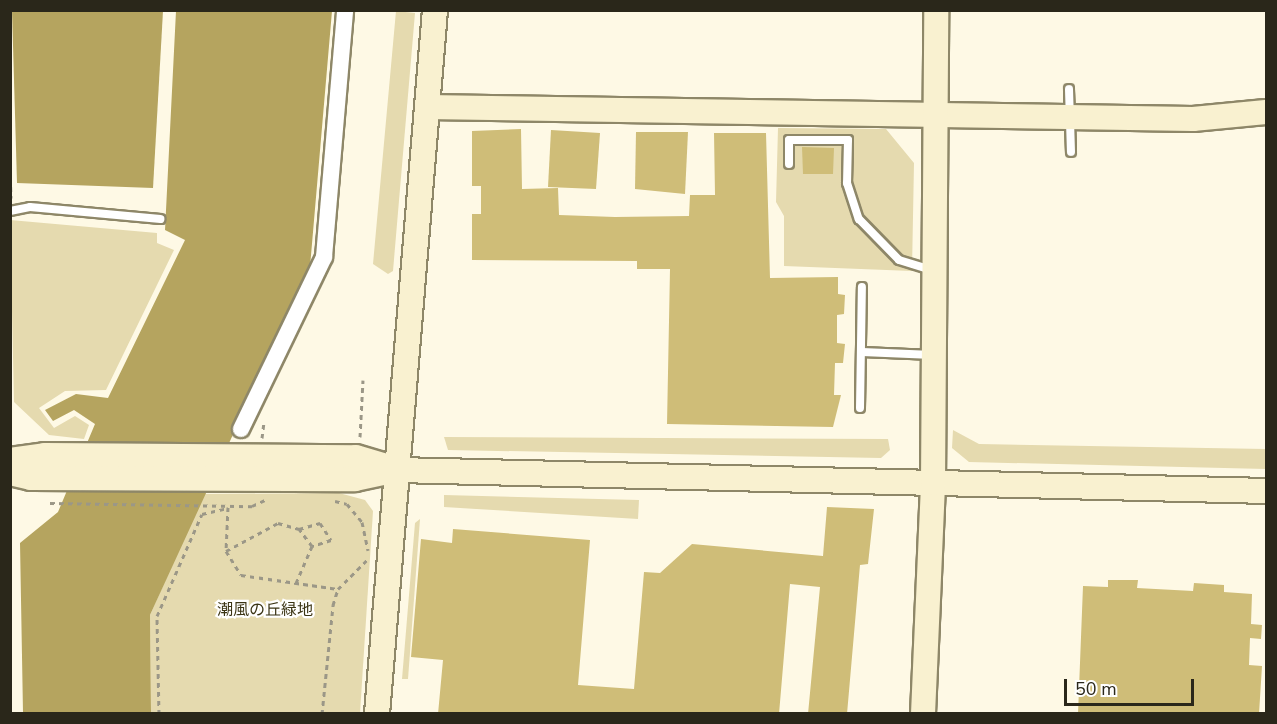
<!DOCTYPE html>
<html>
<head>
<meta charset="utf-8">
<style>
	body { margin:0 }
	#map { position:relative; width:1277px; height:724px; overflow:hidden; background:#fef9e5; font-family:"Nunito Sans","Noto Sans JP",sans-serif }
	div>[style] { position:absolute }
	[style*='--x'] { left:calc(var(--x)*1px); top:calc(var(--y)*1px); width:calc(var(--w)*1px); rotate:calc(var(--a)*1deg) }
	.green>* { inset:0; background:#e5daaf }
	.water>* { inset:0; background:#b5a45f }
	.building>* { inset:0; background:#cfbd78 }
	.path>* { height:3px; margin-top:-1.5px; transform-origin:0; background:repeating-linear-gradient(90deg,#9b9787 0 4.5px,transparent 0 9px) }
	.roads { filter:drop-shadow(2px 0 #8e8768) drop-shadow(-2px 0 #8e8768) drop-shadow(0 2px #8e8768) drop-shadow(0 -2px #8e8768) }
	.lane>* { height:8px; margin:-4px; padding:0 4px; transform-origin:4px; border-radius:4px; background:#fff }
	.street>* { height:16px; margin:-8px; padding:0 8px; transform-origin:8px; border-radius:8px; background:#fff }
	.secondary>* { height:24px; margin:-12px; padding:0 12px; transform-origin:12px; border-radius:12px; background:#f9f1d0 }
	span { translate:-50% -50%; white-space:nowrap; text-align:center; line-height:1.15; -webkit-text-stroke:4.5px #fff; paint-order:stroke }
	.park-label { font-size:16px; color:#3b3414 }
	.frame { position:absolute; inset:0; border:12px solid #2a271a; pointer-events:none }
	.scale { position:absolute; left:1064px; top:679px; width:130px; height:27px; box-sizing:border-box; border:3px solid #2a271a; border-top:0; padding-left:8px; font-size:18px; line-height:21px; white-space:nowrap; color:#2a271a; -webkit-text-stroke:4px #fff; paint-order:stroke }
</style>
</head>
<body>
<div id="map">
	<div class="green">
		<div style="clip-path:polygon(396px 11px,415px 13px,393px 271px,388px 274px,373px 264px)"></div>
		<div style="clip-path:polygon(778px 128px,886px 129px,914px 163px,912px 271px,784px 266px,784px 216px,776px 202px)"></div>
		<div style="clip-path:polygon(10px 220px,157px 233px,157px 243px,174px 250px,106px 390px,65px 391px,39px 408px,54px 428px,75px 416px,89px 425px,84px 439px,49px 435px,14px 402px)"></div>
		<div style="clip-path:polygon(953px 430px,979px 444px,1266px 449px,1266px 469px,969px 462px,952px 448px)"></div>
		<div style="clip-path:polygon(444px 437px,888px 439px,890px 450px,881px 458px,448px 450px)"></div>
		<div style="clip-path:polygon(339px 493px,365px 500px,373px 511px,360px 713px,151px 713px,150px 615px,204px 494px)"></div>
		<div style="clip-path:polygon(444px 495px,639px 500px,638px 519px,444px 507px)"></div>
		<div style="clip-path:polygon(420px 519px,408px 679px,402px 679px,415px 523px)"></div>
	</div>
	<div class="water">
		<div style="clip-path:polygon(12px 11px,163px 11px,153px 188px,17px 183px)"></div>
		<div style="clip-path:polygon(176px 11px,332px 11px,310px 267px,150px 615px,151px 713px,23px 713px,20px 543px,58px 512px,95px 424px,74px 410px,53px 421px,45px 410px,76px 394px,108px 398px,185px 240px,165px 230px)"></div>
	</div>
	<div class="building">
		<div style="clip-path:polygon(521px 129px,522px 189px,558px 188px,559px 215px,615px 217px,689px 216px,690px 195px,715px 195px,714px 133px,766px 133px,770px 278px,838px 277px,838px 294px,845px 295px,844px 314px,837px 315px,837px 343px,845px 344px,843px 363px,835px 363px,834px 395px,841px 395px,833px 427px,667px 424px,670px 269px,637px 269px,637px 261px,472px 260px,472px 214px,481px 214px,481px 186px,472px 186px,472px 131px)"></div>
		<div style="clip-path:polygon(551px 130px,600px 133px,596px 189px,548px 187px)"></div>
		<div style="clip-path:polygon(636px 132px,688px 132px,685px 194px,635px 189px)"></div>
		<div style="clip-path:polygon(802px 147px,834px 148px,833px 174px,803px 174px)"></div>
		<div style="clip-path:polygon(827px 507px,874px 509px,868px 564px,860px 565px,847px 714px,808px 714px,820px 587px,790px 584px,779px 714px,438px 714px,443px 660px,411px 657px,421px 539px,452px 543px,453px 529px,590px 540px,578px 685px,634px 689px,644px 572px,660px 573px,692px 544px,823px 556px)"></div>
		<div style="clip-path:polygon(1108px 580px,1138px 580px,1137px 588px,1193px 591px,1194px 583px,1224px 585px,1224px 592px,1252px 594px,1251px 624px,1262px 625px,1261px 639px,1250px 638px,1249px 665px,1262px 666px,1259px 714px,1078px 714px,1083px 586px,1108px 587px)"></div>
	</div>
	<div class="path">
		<div style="--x:10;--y:169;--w:29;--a:88"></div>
		<div style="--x:360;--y:437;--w:57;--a:-87"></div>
		<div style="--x:262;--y:438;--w:16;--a:-83"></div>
		<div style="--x:335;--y:501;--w:12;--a:14"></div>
		<div style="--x:347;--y:504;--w:23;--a:50"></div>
		<div style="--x:362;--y:522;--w:29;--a:78"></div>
		<div style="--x:50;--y:503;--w:202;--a:0.9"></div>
		<div style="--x:252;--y:506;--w:14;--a:-25"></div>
		<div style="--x:228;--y:507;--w:44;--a:92.6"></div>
		<div style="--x:226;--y:551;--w:28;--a:58"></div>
		<div style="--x:241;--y:575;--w:98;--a:8.2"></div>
		<div style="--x:226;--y:551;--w:59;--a:-28.3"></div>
		<div style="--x:278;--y:523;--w:22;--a:16"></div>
		<div style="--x:299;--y:529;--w:22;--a:-16"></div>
		<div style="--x:320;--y:523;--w:20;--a:57"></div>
		<div style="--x:331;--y:540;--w:20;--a:162"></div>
		<div style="--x:312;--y:546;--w:21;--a:-127"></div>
		<div style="--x:296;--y:583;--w:40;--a:-66.6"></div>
		<div style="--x:159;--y:714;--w:98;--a:-91.2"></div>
		<div style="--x:157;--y:616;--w:111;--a:-66.2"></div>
		<div style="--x:202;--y:514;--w:26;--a:-13"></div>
		<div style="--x:322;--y:714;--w:110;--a:-84.2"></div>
		<div style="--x:333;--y:605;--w:17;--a:-73"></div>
		<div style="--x:338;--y:589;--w:42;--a:-45"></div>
	</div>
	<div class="roads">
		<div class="lane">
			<div style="--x:1069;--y:89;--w:63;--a:88.2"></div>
			<div style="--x:789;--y:164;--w:24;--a:-90"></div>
			<div style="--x:789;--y:140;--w:59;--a:0"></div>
			<div style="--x:848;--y:140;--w:43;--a:91.3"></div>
			<div style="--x:847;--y:183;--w:38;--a:72"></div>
			<div style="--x:859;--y:219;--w:57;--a:45.7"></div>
			<div style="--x:899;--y:260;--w:37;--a:17"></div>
			<div style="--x:10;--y:211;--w:20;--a:-11"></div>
			<div style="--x:30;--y:207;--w:131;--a:5.3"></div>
			<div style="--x:862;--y:352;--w:71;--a:2.4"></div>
			<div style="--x:860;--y:408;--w:121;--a:-89.1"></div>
		</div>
		<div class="street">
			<div style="--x:241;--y:429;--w:191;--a:-64.2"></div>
			<div style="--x:324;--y:257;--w:248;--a:-85.1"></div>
		</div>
		<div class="secondary">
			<div style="--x:427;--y:107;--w:766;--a:0.9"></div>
			<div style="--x:1193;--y:119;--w:73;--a:-5.5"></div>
			<div style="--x:10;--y:460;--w:35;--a:-8"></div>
			<div style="--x:45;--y:455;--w:311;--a:0.4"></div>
			<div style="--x:356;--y:457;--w:42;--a:16.7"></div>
			<div style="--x:10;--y:473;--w:22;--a:13"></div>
			<div style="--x:31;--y:478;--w:324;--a:0.2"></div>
			<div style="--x:355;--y:479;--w:43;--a:-12.1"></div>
			<div style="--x:397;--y:470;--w:869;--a:1.38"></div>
			<div style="--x:377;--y:714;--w:706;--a:-85.29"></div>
			<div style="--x:923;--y:714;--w:231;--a:-87.5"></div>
			<div style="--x:933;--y:483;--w:473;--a:-89.6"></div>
		</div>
	</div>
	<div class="park-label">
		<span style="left:265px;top:610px">潮風の丘緑地</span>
	</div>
	<div class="frame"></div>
	<div class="scale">50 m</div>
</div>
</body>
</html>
